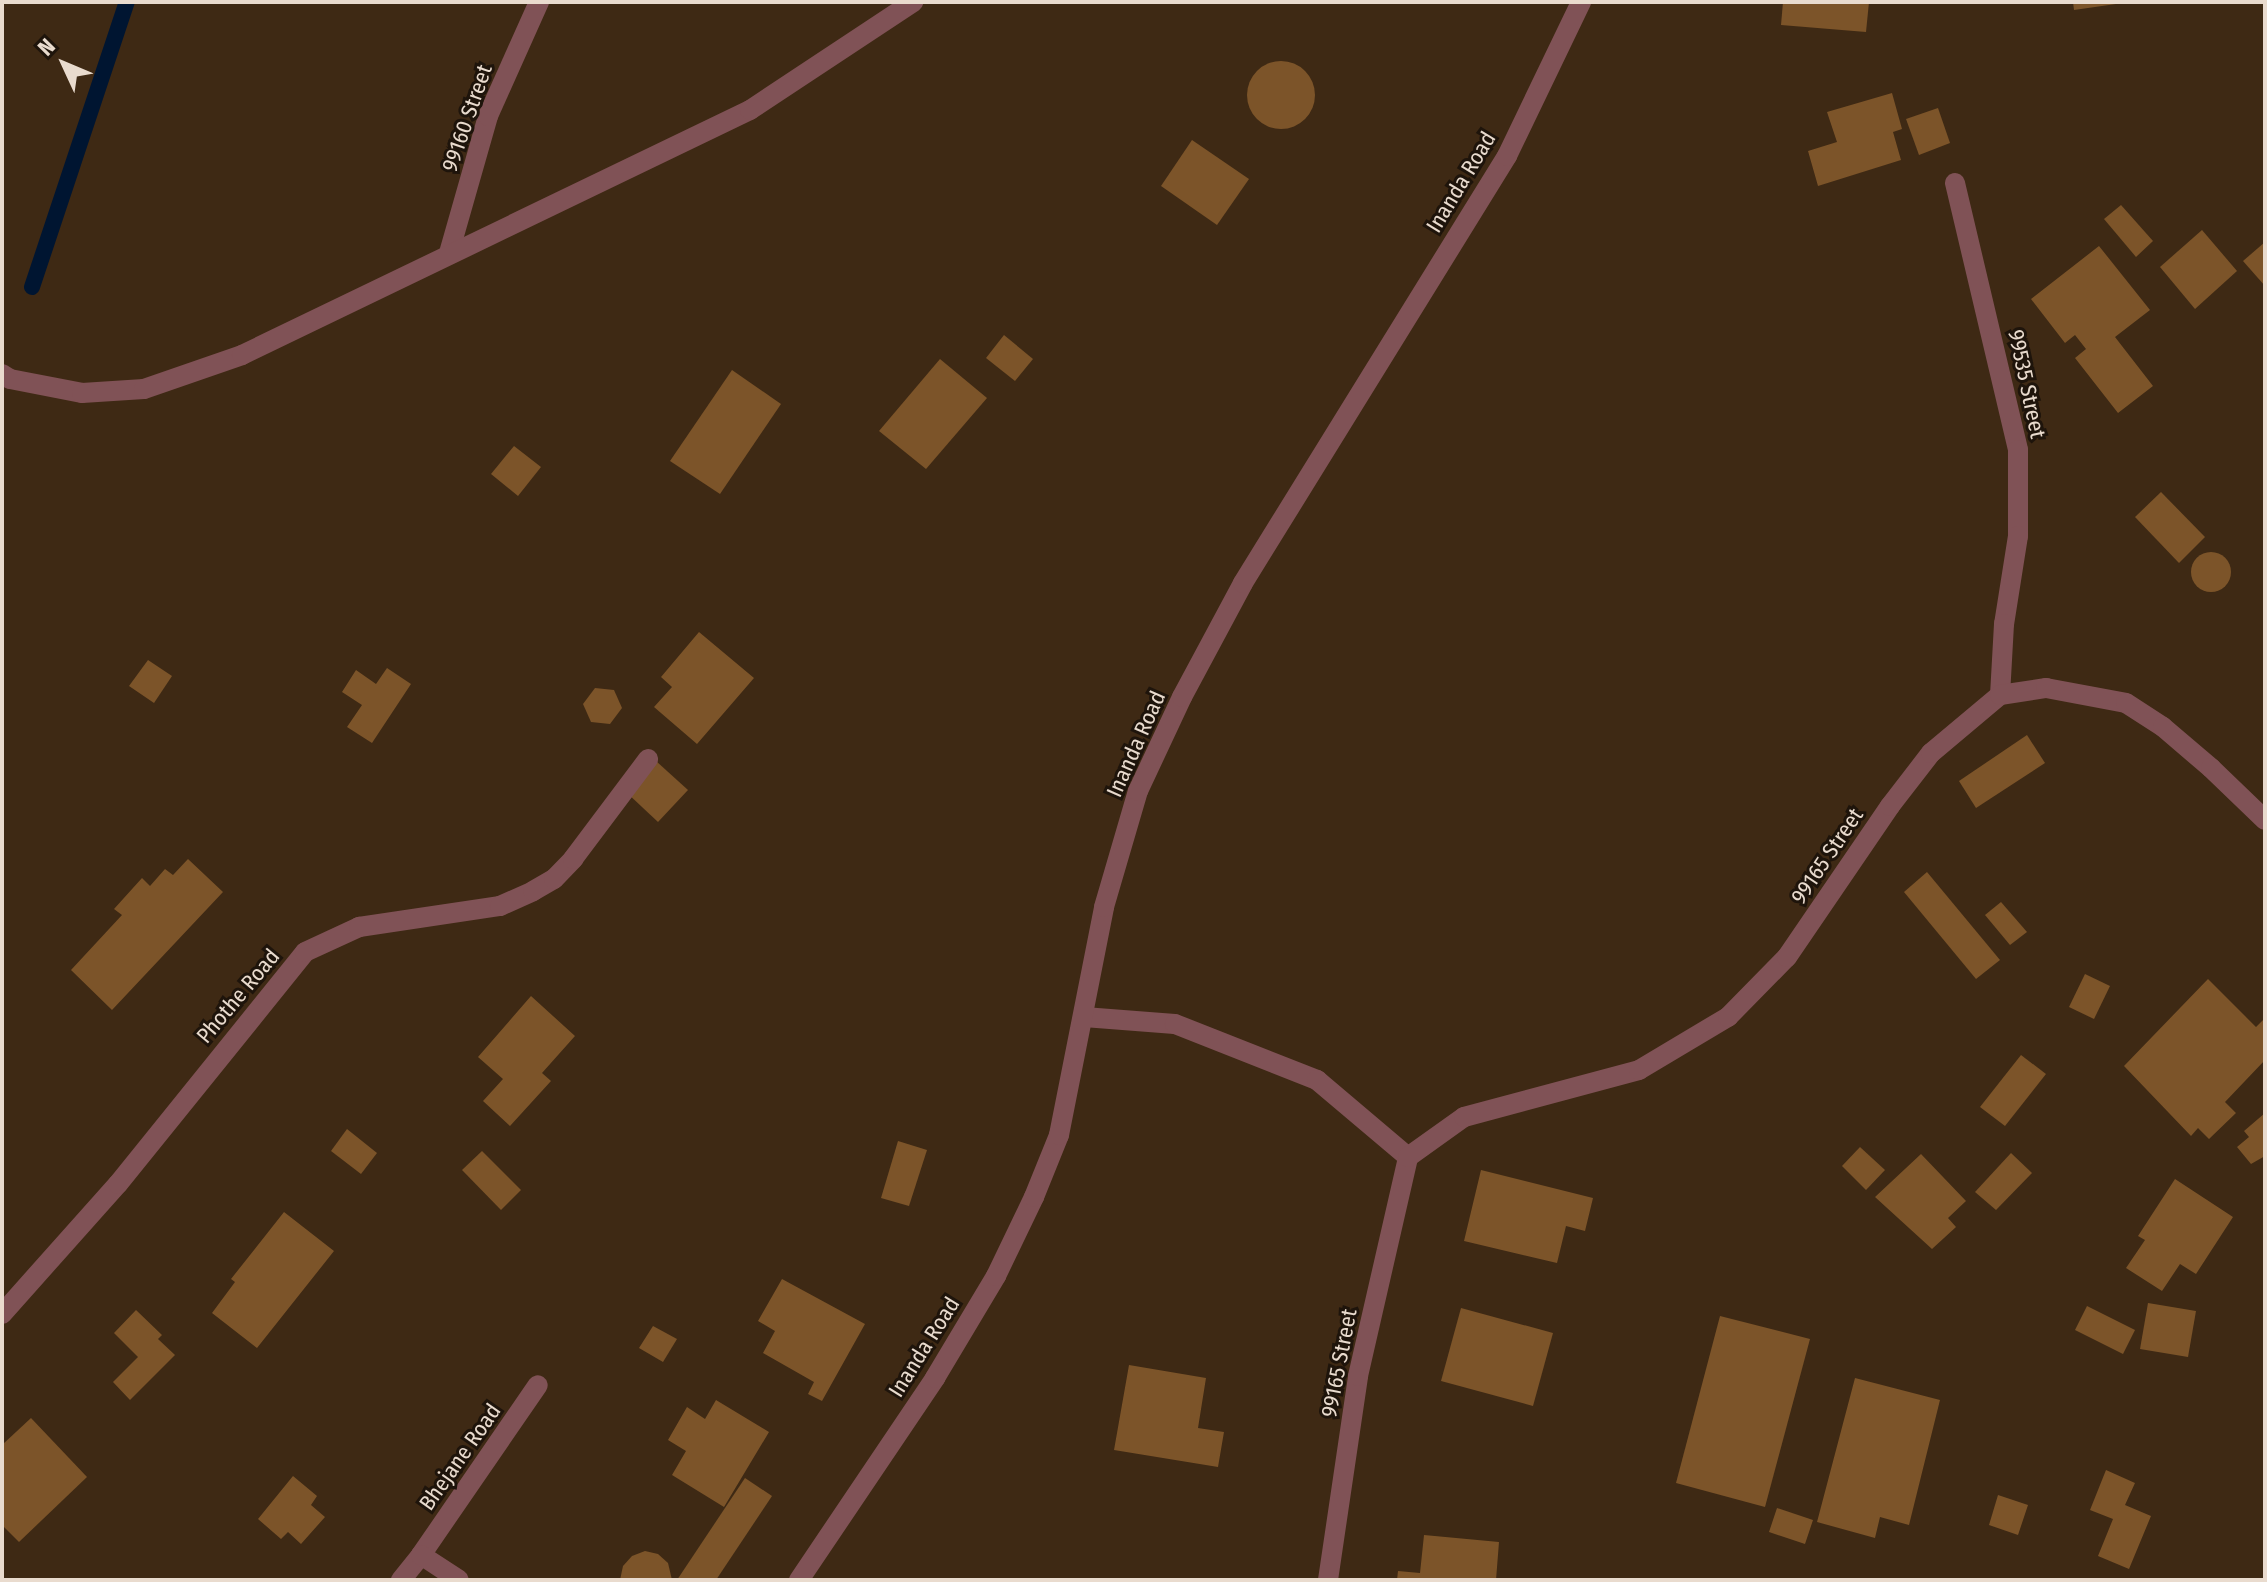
<!DOCTYPE html>
<html>
<head>
<meta charset="utf-8">
<style>
	body { margin:0 }
	#map { position:relative; width:2267px; height:1582px; overflow:hidden; background:#3e2914; font-family:"Fira Sans Condensed",sans-serif }
	div>[style] { position:absolute }
	[style*='--x'] { left:calc(var(--x)*1px); top:calc(var(--y)*1px); width:calc(var(--w)*1px); rotate:calc(var(--a)*1deg) }
	.stream>* { height:16px; margin:-8px; padding:0 8px; transform-origin:8px; border-radius:8px; background:#001531 }
	.building>* { inset:0; background:#7c5429 }
	.round { border-radius:50% }
	.minor>* { height:20px; margin:-10px; padding:0 10px; transform-origin:10px; border-radius:10px; background:#805256 }
	span { translate:-50% -50%; white-space:nowrap; text-align:center; line-height:1.15; -webkit-text-stroke:6px #1e140b; paint-order:stroke }
	.street-label { font-size:22px; color:#e9dbce }
	.frame { position:absolute; inset:0; border:4px solid #e9dbce; pointer-events:none }
	.north { position:absolute; left:24px; top:24px; width:80px; height:80px; -webkit-text-stroke:6px #1e140b; paint-order:stroke; rotate:314deg; font-size:22px; font-weight:700; line-height:32px; text-align:center; color:#e9dbce }
	.north::after { content:''; display:block; margin:auto; width:28px; height:36px; background:#e9dbce; clip-path:polygon(50% 0,100% 100%,50% 72%,0 100%) }
</style>
</head>
<body>
<div id="map">
	<div class="stream">
		<div style="--x:32;--y:287;--w:300;--a:-71.6"></div>
	</div>
	<div class="building">
		<div style="clip-path:polygon(1783px 2px,1869px 2px,1866px 32px,1781px 25px)"></div>
		<div style="clip-path:polygon(2073px 2px,2116px 2px,2116px 4px,2074px 10px)"></div>
		<div class="round" style="left:1247px;top:61px;width:68px;height:68px"></div>
		<div style="clip-path:polygon(1892px 93px,1902px 129px,1893px 132px,1901px 160px,1818px 186px,1808px 151px,1837px 142px,1827px 112px)"></div>
		<div style="clip-path:polygon(1938px 108px,1950px 143px,1919px 155px,1906px 119px)"></div>
		<div style="clip-path:polygon(1192px 140px,1249px 179px,1217px 225px,1161px 186px)"></div>
		<div style="clip-path:polygon(2121px 205px,2153px 241px,2136px 257px,2104px 219px)"></div>
		<div style="clip-path:polygon(2202px 230px,2237px 271px,2195px 309px,2160px 267px)"></div>
		<div style="clip-path:polygon(2265px 242px,2265px 286px,2243px 261px)"></div>
		<div style="clip-path:polygon(2099px 246px,2150px 310px,2115px 337px,2153px 386px,2118px 413px,2075px 358px,2086px 349px,2075px 335px,2065px 343px,2031px 299px)"></div>
		<div style="clip-path:polygon(1004px 335px,1033px 359px,1015px 381px,986px 358px)"></div>
		<div style="clip-path:polygon(940px 359px,987px 398px,926px 469px,879px 431px)"></div>
		<div style="clip-path:polygon(732px 370px,781px 404px,720px 494px,670px 461px)"></div>
		<div style="clip-path:polygon(514px 446px,541px 467px,518px 496px,491px 474px)"></div>
		<div style="clip-path:polygon(2161px 492px,2205px 537px,2179px 563px,2135px 517px)"></div>
		<div class="round" style="left:2191px;top:552px;width:40px;height:40px"></div>
		<div style="clip-path:polygon(699px 632px,754px 678px,697px 744px,654px 707px,672px 687px,661px 677px)"></div>
		<div style="clip-path:polygon(148px 660px,172px 676px,154px 703px,129px 686px)"></div>
		<div style="clip-path:polygon(387px 668px,411px 684px,372px 743px,347px 727px,362px 705px,342px 692px,356px 670px,376px 684px)"></div>
		<div style="clip-path:polygon(595px 688px,614px 690px,622px 708px,610px 724px,591px 722px,583px 704px)"></div>
		<div style="clip-path:polygon(2027px 735px,2045px 763px,1976px 808px,1959px 781px)"></div>
		<div style="clip-path:polygon(656px 761px,688px 790px,658px 822px,626px 792px)"></div>
		<div style="clip-path:polygon(188px 859px,223px 892px,112px 1010px,71px 970px,122px 915px,114px 909px,142px 878px,150px 886px,165px 869px,173px 875px)"></div>
		<div style="clip-path:polygon(1927px 872px,2000px 960px,1976px 979px,1904px 892px)"></div>
		<div style="clip-path:polygon(2001px 902px,2027px 932px,2010px 945px,1985px 915px)"></div>
		<div style="clip-path:polygon(2085px 974px,2110px 986px,2094px 1019px,2069px 1007px)"></div>
		<div style="clip-path:polygon(2208px 979px,2256px 1027px,2265px 1018px,2265px 1060px,2225px 1102px,2236px 1113px,2209px 1139px,2198px 1128px,2191px 1136px,2124px 1066px)"></div>
		<div style="clip-path:polygon(531px 996px,575px 1036px,542px 1073px,551px 1081px,510px 1126px,483px 1101px,503px 1079px,478px 1057px)"></div>
		<div style="clip-path:polygon(2021px 1055px,2046px 1074px,2005px 1126px,1980px 1107px)"></div>
		<div style="clip-path:polygon(2265px 1113px,2265px 1156px,2251px 1164px,2237px 1147px,2249px 1137px,2244px 1131px)"></div>
		<div style="clip-path:polygon(347px 1129px,377px 1153px,361px 1174px,331px 1151px)"></div>
		<div style="clip-path:polygon(898px 1141px,927px 1150px,909px 1206px,881px 1198px)"></div>
		<div style="clip-path:polygon(1860px 1147px,1885px 1170px,1866px 1190px,1842px 1166px)"></div>
		<div style="clip-path:polygon(482px 1151px,521px 1190px,501px 1210px,462px 1170px)"></div>
		<div style="clip-path:polygon(2011px 1153px,2032px 1173px,1996px 1210px,1975px 1192px)"></div>
		<div style="clip-path:polygon(1921px 1154px,1966px 1201px,1948px 1218px,1956px 1227px,1932px 1249px,1875px 1197px)"></div>
		<div style="clip-path:polygon(1481px 1170px,1593px 1198px,1585px 1231px,1566px 1226px,1557px 1263px,1464px 1241px)"></div>
		<div style="clip-path:polygon(2175px 1179px,2233px 1217px,2196px 1274px,2180px 1264px,2162px 1291px,2126px 1268px,2145px 1240px,2138px 1236px)"></div>
		<div style="clip-path:polygon(284px 1212px,334px 1251px,257px 1348px,212px 1313px,235px 1282px,231px 1279px)"></div>
		<div style="clip-path:polygon(782px 1279px,865px 1324px,822px 1401px,808px 1394px,814px 1382px,763px 1353px,775px 1331px,758px 1321px)"></div>
		<div style="clip-path:polygon(2148px 1303px,2196px 1311px,2188px 1357px,2140px 1349px)"></div>
		<div style="clip-path:polygon(2087px 1306px,2135px 1330px,2123px 1354px,2075px 1330px)"></div>
		<div style="clip-path:polygon(1461px 1308px,1553px 1333px,1533px 1406px,1441px 1381px)"></div>
		<div style="clip-path:polygon(136px 1310px,162px 1335px,158px 1339px,175px 1355px,130px 1400px,113px 1382px,138px 1357px,114px 1333px)"></div>
		<div style="clip-path:polygon(1720px 1316px,1810px 1339px,1765px 1507px,1676px 1483px)"></div>
		<div style="clip-path:polygon(653px 1326px,677px 1339px,663px 1362px,639px 1348px)"></div>
		<div style="clip-path:polygon(1129px 1365px,1206px 1378px,1198px 1428px,1224px 1432px,1218px 1467px,1114px 1450px)"></div>
		<div style="clip-path:polygon(1855px 1378px,1940px 1400px,1909px 1525px,1880px 1517px,1875px 1538px,1817px 1522px)"></div>
		<div style="clip-path:polygon(716px 1400px,769px 1432px,724px 1507px,672px 1475px,686px 1451px,668px 1440px,687px 1407px,705px 1419px)"></div>
		<div style="clip-path:polygon(31px 1418px,87px 1477px,19px 1542px,2px 1525px,2px 1445px)"></div>
		<div style="clip-path:polygon(2106px 1470px,2135px 1483px,2125px 1505px,2151px 1516px,2129px 1569px,2098px 1556px,2113px 1519px,2090px 1510px)"></div>
		<div style="clip-path:polygon(293px 1476px,317px 1496px,311px 1505px,325px 1517px,301px 1544px,288px 1532px,281px 1539px,258px 1519px)"></div>
		<div style="clip-path:polygon(745px 1478px,772px 1496px,716px 1580px,677px 1580px)"></div>
		<div style="clip-path:polygon(1998px 1495px,2028px 1505px,2018px 1535px,1989px 1525px)"></div>
		<div style="clip-path:polygon(1777px 1508px,1813px 1520px,1805px 1544px,1769px 1532px)"></div>
		<div style="clip-path:polygon(1424px 1535px,1499px 1542px,1496px 1580px,1397px 1580px,1398px 1571px,1420px 1573px)"></div>
		<div style="clip-path:polygon(645px 1551px,658px 1554px,668px 1563px,672px 1580px,620px 1580px,623px 1566px,632px 1556px)"></div>
	</div>
	<div class="minor">
		<div style="--x:1955;--y:183;--w:274;--a:76.7"></div>
		<div style="--x:2018;--y:450;--w:86;--a:90"></div>
		<div style="--x:2018;--y:536;--w:89;--a:99"></div>
		<div style="--x:2004;--y:624;--w:71;--a:93.2"></div>
		<div style="--x:449;--y:253;--w:142;--a:-74.1"></div>
		<div style="--x:488;--y:116;--w:125;--a:-65.9"></div>
		<div style="--x:2;--y:374;--w:9;--a:32"></div>
		<div style="--x:10;--y:379;--w:73;--a:11"></div>
		<div style="--x:82;--y:393;--w:62;--a:-3.7"></div>
		<div style="--x:144;--y:389;--w:104;--a:-19.1"></div>
		<div style="--x:242;--y:355;--w:564;--a:-25.75"></div>
		<div style="--x:750;--y:110;--w:196;--a:-33.5"></div>
		<div style="--x:1084;--y:1017;--w:91;--a:4.4"></div>
		<div style="--x:1175;--y:1024;--w:153;--a:21.5"></div>
		<div style="--x:1317;--y:1080;--w:119;--a:40.2"></div>
		<div style="--x:2;--y:1314;--w:174;--a:-48.3"></div>
		<div style="--x:118;--y:1184;--w:298;--a:-51.1"></div>
		<div style="--x:305;--y:952;--w:60;--a:-24.8"></div>
		<div style="--x:359;--y:927;--w:143;--a:-8.5"></div>
		<div style="--x:500;--y:906;--w:36;--a:-24"></div>
		<div style="--x:533;--y:891;--w:24;--a:-30"></div>
		<div style="--x:554;--y:879;--w:28;--a:-46"></div>
		<div style="--x:573;--y:859;--w:125;--a:-53.1"></div>
		<div style="--x:421;--y:1555;--w:206;--a:-55.5"></div>
		<div style="--x:401;--y:1580;--w:32;--a:-51"></div>
		<div style="--x:421;--y:1555;--w:45;--a:33.3"></div>
		<div style="--x:799;--y:1580;--w:244;--a:-56"></div>
		<div style="--x:935;--y:1378;--w:119;--a:-59.1"></div>
		<div style="--x:996;--y:1276;--w:88;--a:-64.3"></div>
		<div style="--x:1034;--y:1197;--w:67;--a:-68"></div>
		<div style="--x:1059;--y:1135;--w:232;--a:-78.8"></div>
		<div style="--x:1104;--y:907;--w:121;--a:-73.7"></div>
		<div style="--x:1138;--y:791;--w:104;--a:-64.9"></div>
		<div style="--x:1182;--y:697;--w:129;--a:-61.8"></div>
		<div style="--x:1243;--y:583;--w:502;--a:-58.27"></div>
		<div style="--x:1507;--y:156;--w:171;--a:-64.3"></div>
		<div style="--x:1328;--y:1580;--w:206;--a:-81.6"></div>
		<div style="--x:1358;--y:1376;--w:225;--a:-77.1"></div>
		<div style="--x:1408;--y:1157;--w:69;--a:-35.5"></div>
		<div style="--x:1464;--y:1117;--w:181;--a:-15"></div>
		<div style="--x:1639;--y:1070;--w:104;--a:-30.8"></div>
		<div style="--x:1728;--y:1017;--w:84;--a:-45.5"></div>
		<div style="--x:1787;--y:957;--w:183;--a:-55.7"></div>
		<div style="--x:1890;--y:806;--w:67;--a:-52.3"></div>
		<div style="--x:1931;--y:753;--w:90;--a:-40"></div>
		<div style="--x:2000;--y:695;--w:47;--a:-8.7"></div>
		<div style="--x:2046;--y:688;--w:81;--a:10.6"></div>
		<div style="--x:2126;--y:703;--w:44;--a:33"></div>
		<div style="--x:2163;--y:727;--w:63;--a:40.5"></div>
		<div style="--x:2211;--y:768;--w:75;--a:43.9"></div>
	</div>
	<div class="street-label">
		<span style="left:467px;top:118px;rotate:-71deg">99160 Street</span>
		<span style="left:1461px;top:182px;rotate:-59deg">Inanda Road</span>
		<span style="left:2027px;top:384px;rotate:78deg">99535 Street</span>
		<span style="left:1136px;top:744px;rotate:-66deg">Inanda Road</span>
		<span style="left:1827px;top:856px;rotate:-56deg">99165 Street</span>
		<span style="left:238px;top:996px;rotate:-50deg">Phothe Road</span>
		<span style="left:924px;top:1347px;rotate:-58deg">Inanda Road</span>
		<span style="left:1339px;top:1363px;rotate:-79deg">99165 Street</span>
		<span style="left:460px;top:1457px;rotate:-55deg">Bhejane Road</span>
	</div>
	<div class="frame"></div>
	<div class="north">N</div>
</div>
</body>
</html>
